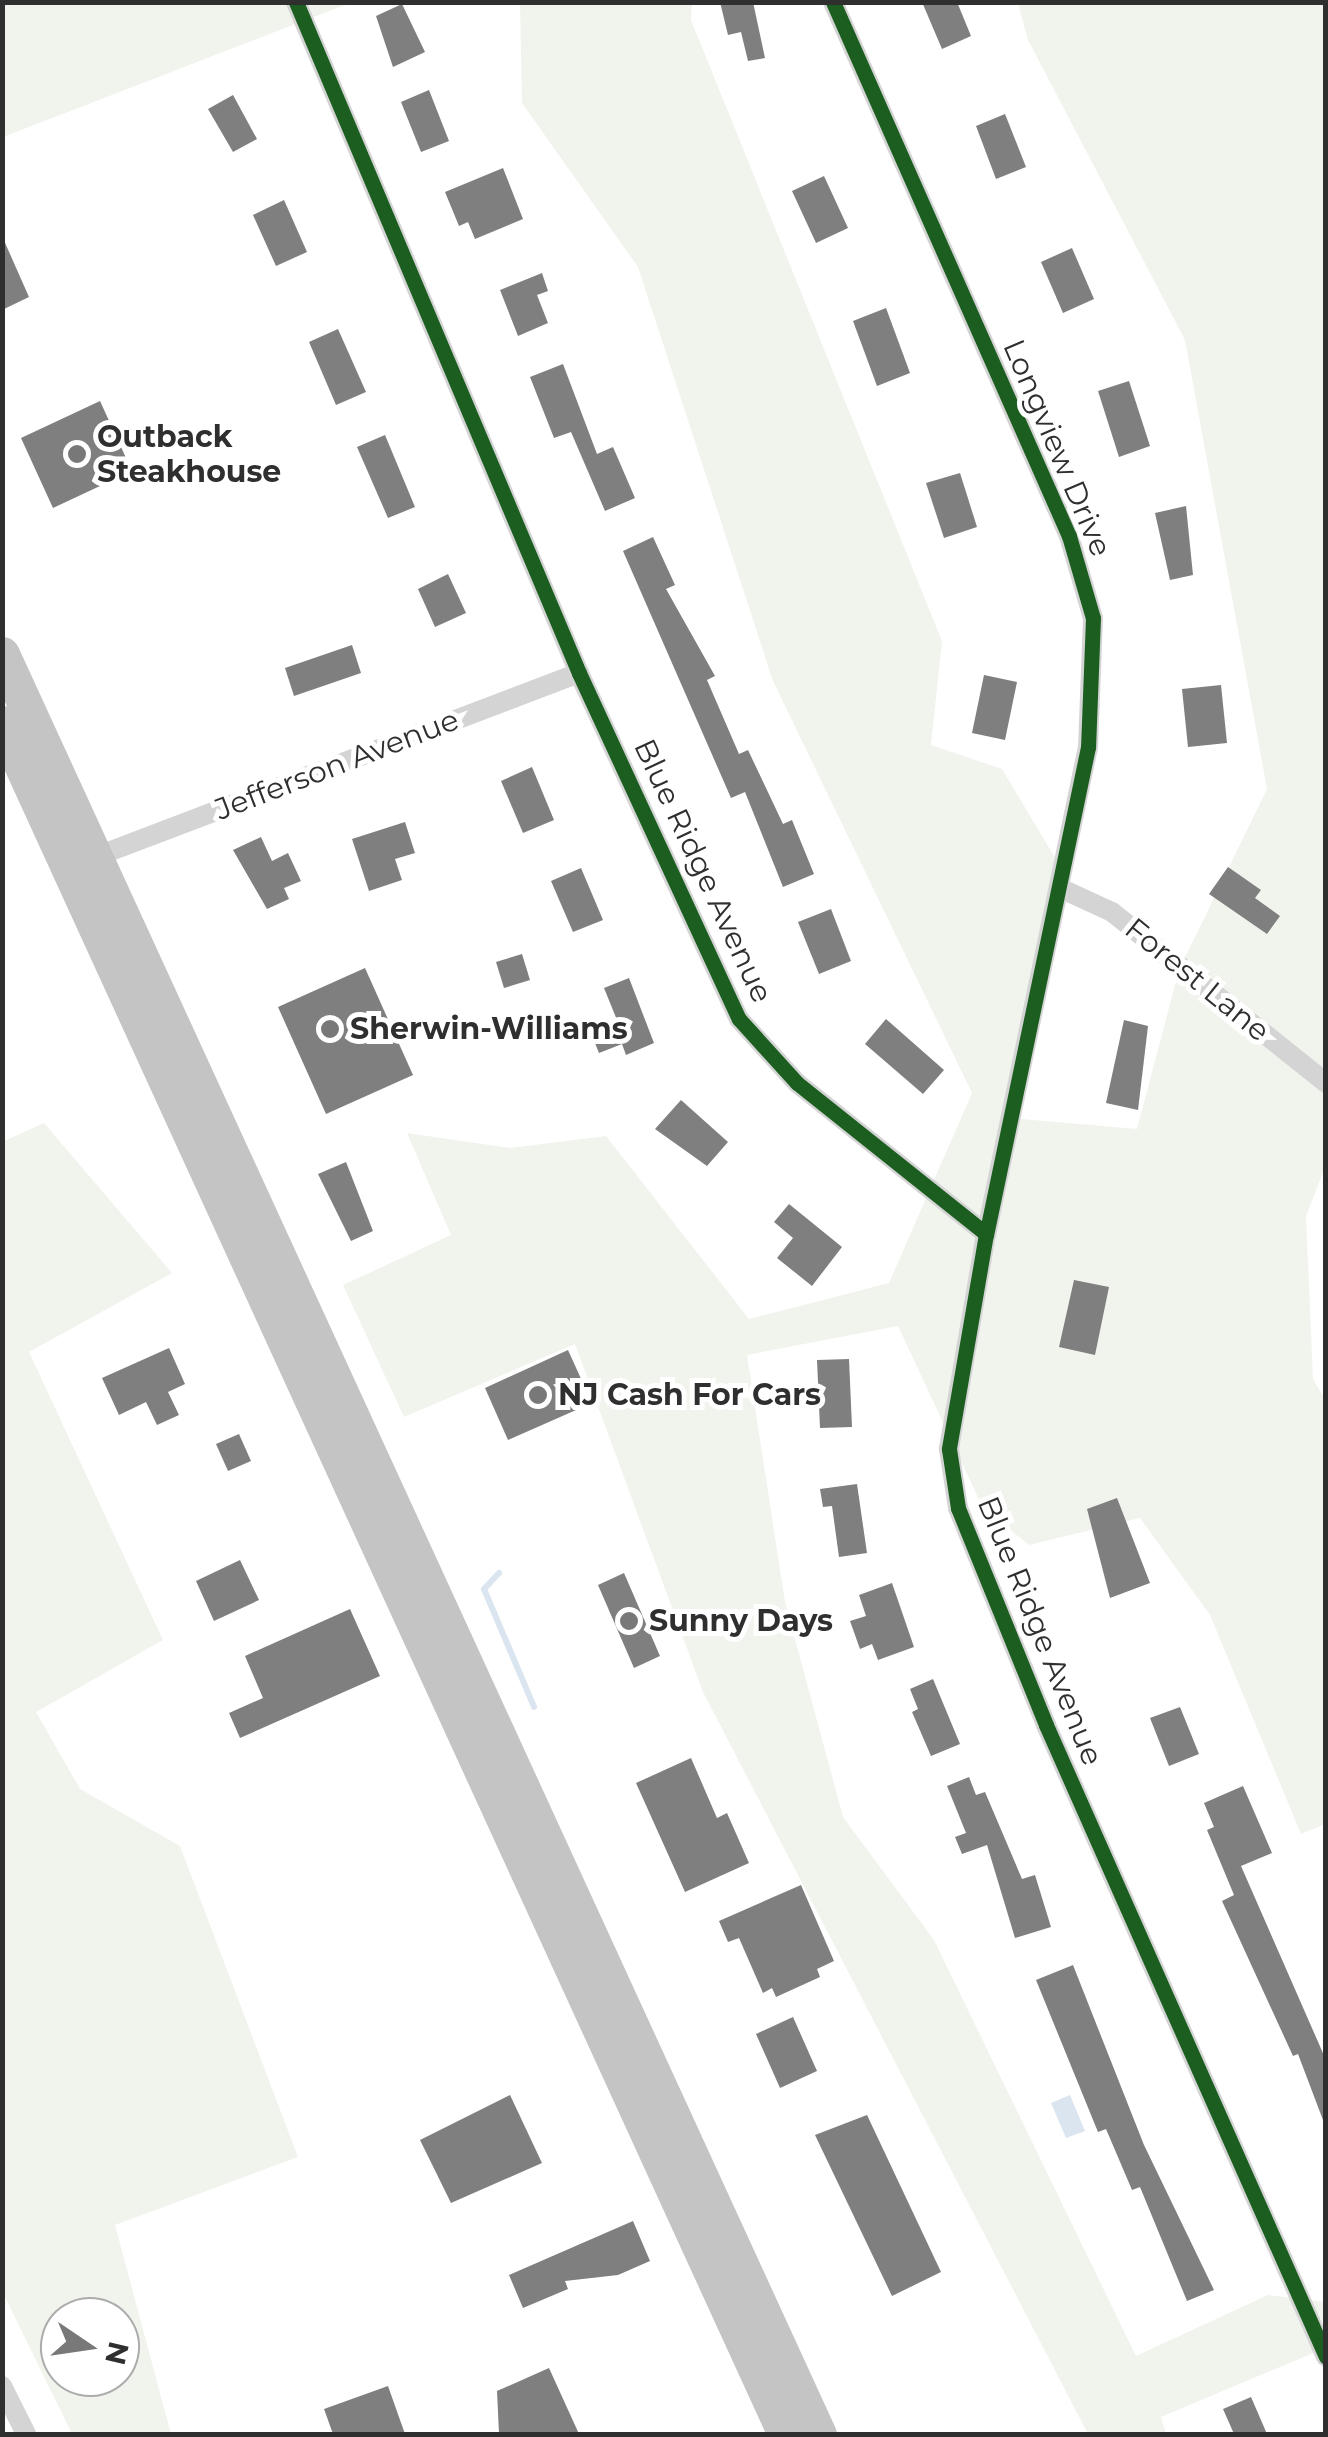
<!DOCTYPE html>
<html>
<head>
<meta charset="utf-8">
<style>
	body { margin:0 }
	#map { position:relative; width:1328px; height:2437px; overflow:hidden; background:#fff; font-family:Montserrat,sans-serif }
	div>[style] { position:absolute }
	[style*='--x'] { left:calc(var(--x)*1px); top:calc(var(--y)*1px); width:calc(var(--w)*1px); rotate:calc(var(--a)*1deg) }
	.green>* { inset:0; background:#f0f4ed }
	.water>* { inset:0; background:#dbe5f0 }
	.stream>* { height:6px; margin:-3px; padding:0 3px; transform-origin:3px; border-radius:3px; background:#dbe5f0 }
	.building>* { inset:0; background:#7f7f7f }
	.minor>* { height:20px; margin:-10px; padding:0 10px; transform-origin:10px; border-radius:10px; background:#d4d4d4 }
	.trunk>* { height:35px; margin:-17.5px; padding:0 17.5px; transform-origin:17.5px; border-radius:17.5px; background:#c4c4c4 }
	.cycleway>* { height:15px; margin:-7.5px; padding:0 7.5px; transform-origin:7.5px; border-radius:7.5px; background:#1b5e20 }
	.dots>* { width:28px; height:28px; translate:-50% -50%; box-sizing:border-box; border:5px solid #fff; border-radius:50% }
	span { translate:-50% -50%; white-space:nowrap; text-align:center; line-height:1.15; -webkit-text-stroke:10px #fff; paint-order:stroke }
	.poi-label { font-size:30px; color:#2f2f2f; font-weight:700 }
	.left { translate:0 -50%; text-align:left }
	.street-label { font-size:30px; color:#2f2f2f }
	.frame { position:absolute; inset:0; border:5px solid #2f2f2f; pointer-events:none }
	.north { position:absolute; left:40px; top:2297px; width:100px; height:100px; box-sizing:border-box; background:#fff; border:2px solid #acacac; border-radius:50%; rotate:103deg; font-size:28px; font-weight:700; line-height:40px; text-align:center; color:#2f2f2f }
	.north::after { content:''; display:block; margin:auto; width:35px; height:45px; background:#787878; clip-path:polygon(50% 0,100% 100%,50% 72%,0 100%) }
</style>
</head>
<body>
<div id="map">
	<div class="green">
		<div style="clip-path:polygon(3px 3px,350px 3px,3px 137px)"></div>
		<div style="clip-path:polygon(520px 3px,692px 3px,691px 20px,942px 641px,931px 745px,1002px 769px,1057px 861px,1011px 1118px,1137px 1129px,1179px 970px,1267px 789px,1185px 340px,1028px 40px,1018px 3px,1325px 3px,1326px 1165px,1306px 1216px,1313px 1379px,1326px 1401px,1325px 1824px,1301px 1834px,1210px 1615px,1140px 1518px,1029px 1545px,983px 1508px,898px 1326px,747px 1355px,785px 1602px,843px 1817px,934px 1940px,1136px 2356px,1268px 2295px,1325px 2302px,1325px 2348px,1161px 2417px,1166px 2434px,1088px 2434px,703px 1692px,575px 1344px,404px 1417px,343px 1285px,451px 1235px,407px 1133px,510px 1148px,606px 1136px,749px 1319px,889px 1283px,972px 1093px,773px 681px,638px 267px,522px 103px)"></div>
		<div style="clip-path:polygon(evenodd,44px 1123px,172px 1273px,29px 1352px,163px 1640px,36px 1712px,80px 1789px,180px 1846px,298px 2157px,115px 2225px,171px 2434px,72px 2434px,3px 2293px,2px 1142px,44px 1123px,60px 2317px,120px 2317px,120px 2377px,60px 2377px,60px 2317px)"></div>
	</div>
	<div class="water">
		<div style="clip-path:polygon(1070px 2095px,1085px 2131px,1066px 2138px,1051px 2103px)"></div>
	</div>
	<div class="stream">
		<div style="--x:499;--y:1573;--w:22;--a:133"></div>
		<div style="--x:484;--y:1589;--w:128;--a:67"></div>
	</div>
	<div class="building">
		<div style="clip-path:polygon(720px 2px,753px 2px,765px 58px,748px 61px,741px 32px,728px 35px)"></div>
		<div style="clip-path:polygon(922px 2px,957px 2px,971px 36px,942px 49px)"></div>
		<div style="clip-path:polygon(402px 4px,425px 52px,393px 67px,376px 16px)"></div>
		<div style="clip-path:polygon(429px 90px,449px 141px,421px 152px,401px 102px)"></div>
		<div style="clip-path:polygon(233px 95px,257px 139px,233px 152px,208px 109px)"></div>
		<div style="clip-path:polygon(1005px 114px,1026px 167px,996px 179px,976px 126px)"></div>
		<div style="clip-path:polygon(503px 168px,523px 219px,475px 239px,468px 222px,459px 226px,445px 192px)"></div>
		<div style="clip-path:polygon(824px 176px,848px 228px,816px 243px,792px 191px)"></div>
		<div style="clip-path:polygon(284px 200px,307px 252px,276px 266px,253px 215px)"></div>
		<div style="clip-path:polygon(2px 236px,29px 297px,2px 310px)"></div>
		<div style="clip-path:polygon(1072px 248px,1094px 299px,1063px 313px,1041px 262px)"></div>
		<div style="clip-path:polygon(542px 273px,548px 291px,537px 295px,548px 323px,518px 336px,500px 290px)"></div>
		<div style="clip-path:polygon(886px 308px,910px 373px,877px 386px,853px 321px)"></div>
		<div style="clip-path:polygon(338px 329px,366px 392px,336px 405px,309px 342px)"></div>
		<div style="clip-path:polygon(563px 364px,597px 454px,613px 447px,635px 498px,605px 511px,571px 432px,554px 438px,530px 377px)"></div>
		<div style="clip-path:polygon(1129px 381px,1150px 446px,1119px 457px,1098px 391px)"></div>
		<div style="clip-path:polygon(100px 401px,132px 471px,53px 508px,21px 438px)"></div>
		<div style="clip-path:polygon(385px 435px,415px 507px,388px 518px,357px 447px)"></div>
		<div style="clip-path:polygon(960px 473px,977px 527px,944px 538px,926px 483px)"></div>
		<div style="clip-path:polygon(1186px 506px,1193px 575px,1170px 580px,1155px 513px)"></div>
		<div style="clip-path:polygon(653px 537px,675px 585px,666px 589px,715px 676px,707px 680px,739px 754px,748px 750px,783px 824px,792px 820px,814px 874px,783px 887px,745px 792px,731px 798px,623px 551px)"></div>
		<div style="clip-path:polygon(448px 574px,466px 613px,435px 627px,418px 589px)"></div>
		<div style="clip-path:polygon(352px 645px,361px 673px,294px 696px,285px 668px)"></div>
		<div style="clip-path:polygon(984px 675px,1017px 682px,1005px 740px,972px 733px)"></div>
		<div style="clip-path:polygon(1221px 685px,1227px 743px,1188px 747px,1182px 689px)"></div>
		<div style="clip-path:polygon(532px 767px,554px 820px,523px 833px,501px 781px)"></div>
		<div style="clip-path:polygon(405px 822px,415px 853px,395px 859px,402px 880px,369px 891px,352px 839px)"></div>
		<div style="clip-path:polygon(261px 837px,272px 861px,288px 853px,301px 881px,284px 888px,289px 899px,267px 909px,233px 850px)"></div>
		<div style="clip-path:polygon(1228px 867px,1261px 890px,1255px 898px,1280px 916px,1267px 934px,1209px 894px)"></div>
		<div style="clip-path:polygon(581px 868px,603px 920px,573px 932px,551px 881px)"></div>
		<div style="clip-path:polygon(831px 909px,851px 961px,819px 974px,798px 922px)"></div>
		<div style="clip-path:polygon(522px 954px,530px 980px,504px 988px,496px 962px)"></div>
		<div style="clip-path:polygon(365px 968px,413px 1075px,326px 1114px,278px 1007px)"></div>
		<div style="clip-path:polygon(629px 978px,654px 1043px,626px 1055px,622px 1044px,599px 1053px,590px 1031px,617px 1020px,604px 988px)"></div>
		<div style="clip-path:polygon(886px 1019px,944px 1070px,923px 1094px,865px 1044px)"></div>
		<div style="clip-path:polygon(1124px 1020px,1148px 1026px,1138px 1110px,1106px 1103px)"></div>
		<div style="clip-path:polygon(681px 1100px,728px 1142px,707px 1166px,655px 1129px)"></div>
		<div style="clip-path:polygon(346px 1162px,373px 1231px,351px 1241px,318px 1174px)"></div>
		<div style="clip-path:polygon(789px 1204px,842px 1247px,812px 1286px,777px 1258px,793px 1238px,774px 1222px)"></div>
		<div style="clip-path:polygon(1074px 1280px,1109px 1287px,1095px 1355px,1059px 1347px)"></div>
		<div style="clip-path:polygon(169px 1348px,185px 1384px,168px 1392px,179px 1415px,157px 1425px,146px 1402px,119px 1415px,102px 1378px)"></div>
		<div style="clip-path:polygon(568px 1350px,592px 1403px,508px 1440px,485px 1388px)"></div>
		<div style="clip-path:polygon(849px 1359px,852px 1427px,820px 1428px,817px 1360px)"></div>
		<div style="clip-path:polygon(239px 1434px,251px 1461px,228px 1471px,216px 1444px)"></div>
		<div style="clip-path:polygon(857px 1484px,867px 1553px,839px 1557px,832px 1506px,823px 1507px,820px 1489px)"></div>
		<div style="clip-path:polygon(1117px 1498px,1150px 1583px,1110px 1598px,1087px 1509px)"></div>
		<div style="clip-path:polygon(240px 1560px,259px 1600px,214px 1621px,196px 1581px)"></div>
		<div style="clip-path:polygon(624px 1573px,660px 1656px,634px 1668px,598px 1585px)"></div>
		<div style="clip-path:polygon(892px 1583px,914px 1647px,878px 1660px,872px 1644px,860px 1649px,850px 1621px,866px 1616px,859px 1595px)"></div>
		<div style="clip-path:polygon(350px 1609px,380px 1676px,240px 1738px,229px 1713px,263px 1698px,245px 1656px)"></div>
		<div style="clip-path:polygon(933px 1679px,960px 1744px,931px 1756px,912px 1712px,918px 1709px,910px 1689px)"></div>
		<div style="clip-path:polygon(1180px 1707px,1199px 1754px,1169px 1766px,1150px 1718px)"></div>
		<div style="clip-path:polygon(691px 1758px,717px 1818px,727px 1813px,749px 1863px,685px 1892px,636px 1783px)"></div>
		<div style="clip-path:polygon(969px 1777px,976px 1795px,985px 1792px,1022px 1879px,1035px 1875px,1051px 1927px,1015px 1938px,987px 1845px,962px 1854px,955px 1837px,966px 1833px,947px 1786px)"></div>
		<div style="clip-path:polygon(1243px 1786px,1272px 1853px,1241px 1866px,1326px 2060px,1326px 2128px,1298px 2054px,1293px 2056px,1222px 1901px,1234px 1895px,1207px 1830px,1214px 1827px,1204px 1803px)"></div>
		<div style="clip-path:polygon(801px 1885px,834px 1961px,817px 1969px,820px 1977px,776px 1997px,772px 1988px,763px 1993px,739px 1938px,728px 1942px,719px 1921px)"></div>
		<div style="clip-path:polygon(1073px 1965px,1144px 2145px,1214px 2290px,1187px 2301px,1140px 2187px,1132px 2190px,1106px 2129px,1098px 2132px,1036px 1980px)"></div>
		<div style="clip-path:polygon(793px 2017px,817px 2071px,780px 2088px,756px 2034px)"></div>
		<div style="clip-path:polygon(510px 2095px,542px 2163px,451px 2203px,420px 2140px)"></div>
		<div style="clip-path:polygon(867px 2115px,941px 2272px,892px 2296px,815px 2135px)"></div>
		<div style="clip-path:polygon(633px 2221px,650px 2261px,618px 2275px,565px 2281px,568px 2289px,523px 2308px,509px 2275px)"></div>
		<div style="clip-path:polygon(549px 2368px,579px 2434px,499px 2434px,497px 2391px)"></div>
		<div style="clip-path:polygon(388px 2386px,405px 2434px,333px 2434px,324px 2409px)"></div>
		<div style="clip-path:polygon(1251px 2397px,1267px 2434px,1234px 2434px,1223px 2409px)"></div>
	</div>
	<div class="minor">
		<div style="--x:296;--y:2;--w:728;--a:67.13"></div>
		<div style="--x:579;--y:673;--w:381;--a:65.2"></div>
		<div style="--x:739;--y:1019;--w:86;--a:47.8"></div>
		<div style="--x:797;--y:1083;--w:242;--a:38.6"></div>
		<div style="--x:986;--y:1234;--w:218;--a:99.8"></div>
		<div style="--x:949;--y:1449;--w:60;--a:81.3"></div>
		<div style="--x:958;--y:1508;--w:234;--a:67.9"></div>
		<div style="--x:1046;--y:1725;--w:691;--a:66.1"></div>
		<div style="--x:833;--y:2;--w:584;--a:66.16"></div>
		<div style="--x:1069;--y:536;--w:85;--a:73.7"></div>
		<div style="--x:1093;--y:618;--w:129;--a:92.2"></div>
		<div style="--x:1088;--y:747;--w:498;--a:101.8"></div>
		<div style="--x:95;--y:857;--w:518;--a:-20.82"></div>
		<div style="--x:1062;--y:889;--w:55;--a:24.7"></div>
		<div style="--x:1112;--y:912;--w:274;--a:38.6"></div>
		<div style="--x:2;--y:2386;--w:54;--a:63.4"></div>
	</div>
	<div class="trunk">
		<div style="--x:2;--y:654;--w:1959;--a:65.35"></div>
		<div style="--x:2;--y:723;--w:1882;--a:65.41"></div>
	</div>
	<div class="cycleway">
		<div style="--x:296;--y:2;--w:728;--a:67.13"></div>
		<div style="--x:579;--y:673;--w:381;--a:65.2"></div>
		<div style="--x:739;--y:1019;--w:86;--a:47.8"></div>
		<div style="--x:797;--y:1083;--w:242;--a:38.6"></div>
		<div style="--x:986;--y:1234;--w:218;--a:99.8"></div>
		<div style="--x:949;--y:1449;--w:60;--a:81.3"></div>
		<div style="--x:958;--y:1508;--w:234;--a:67.9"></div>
		<div style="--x:1046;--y:1725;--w:691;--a:66.1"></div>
		<div style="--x:833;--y:2;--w:584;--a:66.16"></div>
		<div style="--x:1069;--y:536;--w:85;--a:73.7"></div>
		<div style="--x:1093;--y:618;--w:129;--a:92.2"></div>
		<div style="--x:1088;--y:747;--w:498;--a:101.8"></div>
	</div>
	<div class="dots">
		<div style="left:77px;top:454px;background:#787878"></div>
		<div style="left:330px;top:1029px;background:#787878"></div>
		<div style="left:538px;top:1395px;background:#787878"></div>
		<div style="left:629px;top:1621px;background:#787878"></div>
	</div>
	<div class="poi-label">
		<span class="left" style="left:97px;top:454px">Outback<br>Steakhouse</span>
		<span class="left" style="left:350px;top:1029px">Sherwin-Williams</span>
		<span class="left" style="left:558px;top:1395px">NJ Cash For Cars</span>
		<span class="left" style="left:649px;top:1621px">Sunny Days</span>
	</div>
	<div class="street-label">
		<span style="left:1057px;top:448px;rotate:67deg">Longview Drive</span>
		<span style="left:337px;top:765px;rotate:-21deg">Jefferson Avenue</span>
		<span style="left:703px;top:871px;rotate:65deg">Blue Ridge Avenue</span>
		<span style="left:1197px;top:980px;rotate:39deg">Forest Lane</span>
		<span style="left:1040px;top:1631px;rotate:68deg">Blue Ridge Avenue</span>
	</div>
	<div class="frame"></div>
	<div class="north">N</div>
</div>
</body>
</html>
